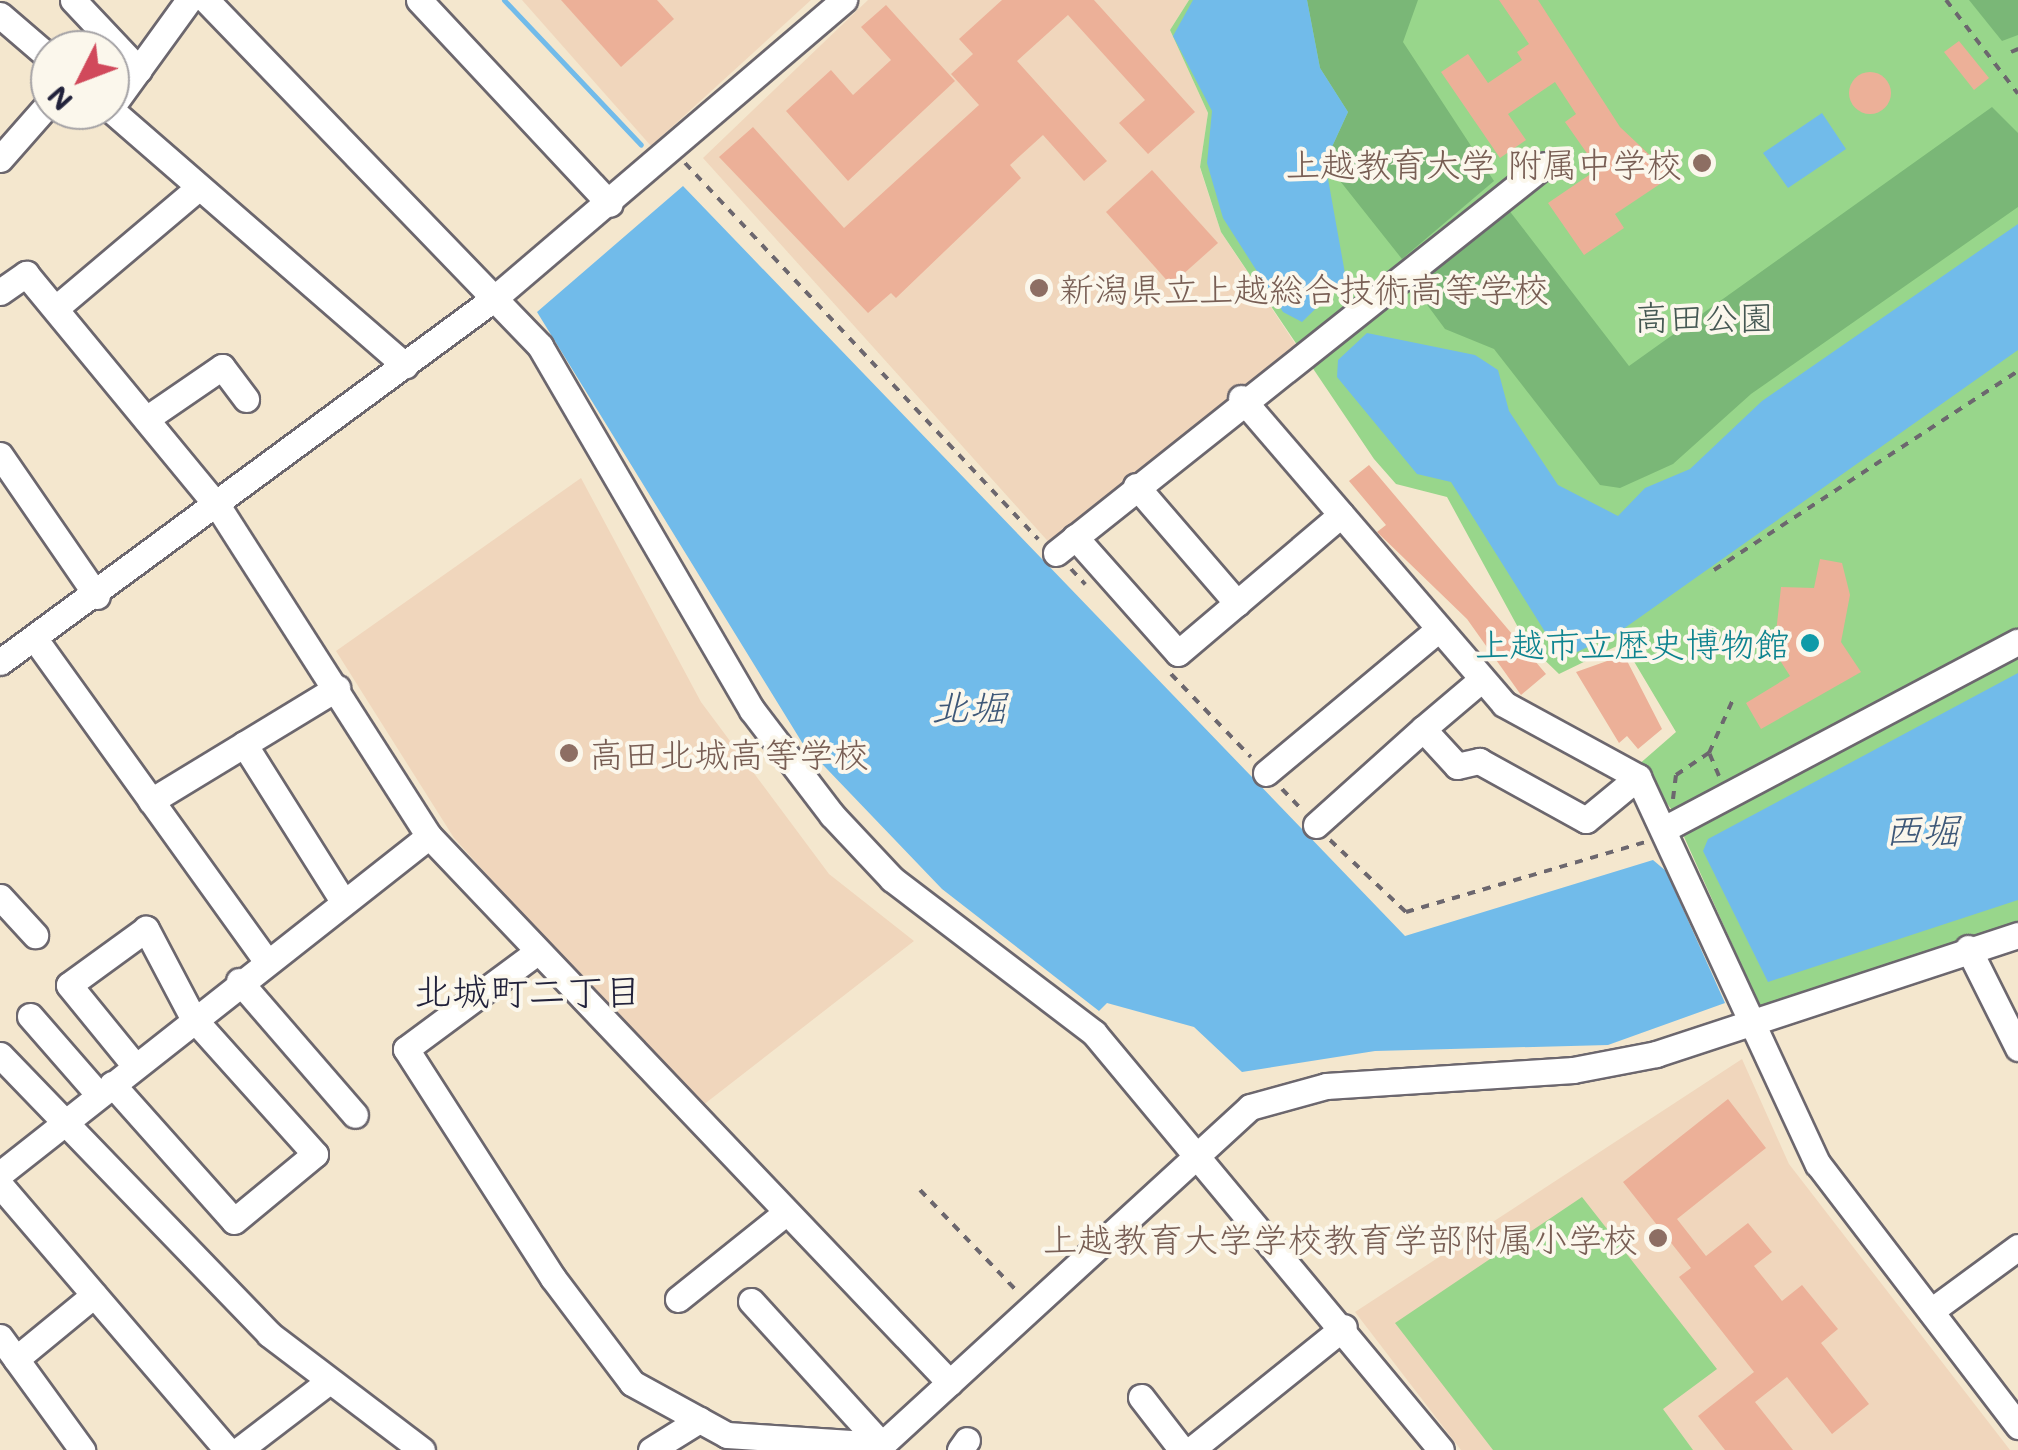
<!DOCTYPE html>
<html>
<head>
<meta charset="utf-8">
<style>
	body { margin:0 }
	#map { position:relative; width:2018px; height:1450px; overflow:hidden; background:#f4e7ce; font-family:Mali,"Klee One",sans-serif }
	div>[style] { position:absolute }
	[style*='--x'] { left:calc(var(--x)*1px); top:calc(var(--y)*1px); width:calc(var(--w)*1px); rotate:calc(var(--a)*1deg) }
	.built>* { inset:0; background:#f0d6bc }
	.green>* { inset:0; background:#98d68b }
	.forest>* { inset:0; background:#7ab777 }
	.water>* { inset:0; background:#71bbea }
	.stream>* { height:5px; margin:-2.5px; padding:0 2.5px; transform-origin:2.5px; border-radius:2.5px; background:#71bbea }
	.building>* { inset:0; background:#ecb098 }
	.round { border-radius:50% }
	.path>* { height:4px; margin-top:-2px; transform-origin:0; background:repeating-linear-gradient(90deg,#6c676e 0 8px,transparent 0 16px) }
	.roads { filter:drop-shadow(2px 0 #6c676e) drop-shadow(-2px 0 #6c676e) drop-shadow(0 2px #6c676e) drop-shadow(0 -2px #6c676e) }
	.minor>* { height:25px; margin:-12.5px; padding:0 12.5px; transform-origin:12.5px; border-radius:12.5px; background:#fff }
	.dots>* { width:28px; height:28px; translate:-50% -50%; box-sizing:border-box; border:5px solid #fbf7ec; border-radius:50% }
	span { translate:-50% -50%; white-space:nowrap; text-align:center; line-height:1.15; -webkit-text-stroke:8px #fbf7ec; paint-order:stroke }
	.education-label { font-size:35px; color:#785e54 }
	.right { translate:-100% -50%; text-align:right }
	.left { translate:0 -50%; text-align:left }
	.park-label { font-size:35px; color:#455853 }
	.culture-label { font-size:35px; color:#0d838f }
	.water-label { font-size:38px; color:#3e5878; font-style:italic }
	.neighbourhood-label { font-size:38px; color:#22223b }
	.north { position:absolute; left:30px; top:30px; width:100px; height:100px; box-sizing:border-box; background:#fbf7ec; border:2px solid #a4a2a5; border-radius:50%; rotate:228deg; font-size:28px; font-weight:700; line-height:40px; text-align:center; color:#22223b }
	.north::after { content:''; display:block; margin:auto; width:35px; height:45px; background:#d1495b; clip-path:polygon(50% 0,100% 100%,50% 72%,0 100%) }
</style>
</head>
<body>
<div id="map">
	<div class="built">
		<div style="clip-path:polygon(522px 0,811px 0,651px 146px)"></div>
		<div style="clip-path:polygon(868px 0,1189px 0,1170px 30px,1208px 113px,1200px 168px,1221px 232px,1296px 345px,1054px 548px,703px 158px)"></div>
		<div style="clip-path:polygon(581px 478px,701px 702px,829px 874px,914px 941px,698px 1109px,454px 838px,336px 651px)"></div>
		<div style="clip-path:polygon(1742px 1059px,1789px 1164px,2010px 1450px,1461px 1450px,1355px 1312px)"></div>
	</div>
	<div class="green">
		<div style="clip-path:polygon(1189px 0,2018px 0,2018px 927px,1763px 1013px,1672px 810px,1637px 766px,1676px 732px,1623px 643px,1559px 674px,1526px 642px,1447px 497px,1396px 484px,1374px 459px,1221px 232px,1200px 167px,1208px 113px,1170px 30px)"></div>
		<div style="clip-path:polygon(1582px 1197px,1717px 1369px,1663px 1409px,1693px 1450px,1493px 1450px,1395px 1323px)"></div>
	</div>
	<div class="forest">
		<div style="clip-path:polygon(1307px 0,1418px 0,1403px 42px,1494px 181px,1402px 259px,1325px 162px,1348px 112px,1320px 68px)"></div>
		<div style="clip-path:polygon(1969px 0,2018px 0,2018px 35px,2002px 41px)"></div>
		<div style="clip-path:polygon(1992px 107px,2018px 133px,2018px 207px,1751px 394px,1673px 464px,1620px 488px,1600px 485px,1494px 349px,1445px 329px,1414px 287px,1508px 209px,1629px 366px)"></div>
	</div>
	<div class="water">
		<div style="clip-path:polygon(1193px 0,1307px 0,1320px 68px,1348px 112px,1325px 162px,1346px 279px,1302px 322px,1283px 312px,1223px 218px,1207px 163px,1212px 111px,1173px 36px)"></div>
		<div style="clip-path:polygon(1822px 113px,1846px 149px,1788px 188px,1763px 153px)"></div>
		<div style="clip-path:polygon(683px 186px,1405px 936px,1653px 860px,1666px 871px,1725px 1003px,1608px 1045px,1375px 1051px,1242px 1072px,1194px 1027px,1107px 1003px,1099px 1011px,942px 889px,803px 744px,537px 312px)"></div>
		<div style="clip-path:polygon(2018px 224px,2018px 350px,1619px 632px,1573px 654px,1547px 635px,1451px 482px,1417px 474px,1337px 377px,1338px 360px,1367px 333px,1475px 355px,1498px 370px,1509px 411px,1558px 485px,1618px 516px,1645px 488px,1690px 469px,1762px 401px)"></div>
		<div style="clip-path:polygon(2018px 673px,2018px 900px,1768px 982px,1703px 851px,1708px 839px)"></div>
	</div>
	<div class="stream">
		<div style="--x:504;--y:0;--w:199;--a:46.6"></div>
	</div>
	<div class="building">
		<div style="clip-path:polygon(561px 0,657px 0,674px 19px,621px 67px)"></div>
		<div style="clip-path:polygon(1002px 0,1094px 0,1195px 112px,1148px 154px,1119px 123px,1145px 100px,1068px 15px,1017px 61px,1107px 161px,1084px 181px,1043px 135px,1010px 165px,1021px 178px,896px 298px,891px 293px,868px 313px,719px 157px,753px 127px,844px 228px,979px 105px,951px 74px,973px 54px,959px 39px)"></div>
		<div style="clip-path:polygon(1499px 0,1538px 0,1620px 127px,1672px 176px,1615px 214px,1624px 228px,1584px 255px,1548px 203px,1598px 169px,1565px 122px,1576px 114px,1555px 82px,1508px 114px,1526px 140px,1500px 158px,1441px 72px,1468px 54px,1488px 83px,1522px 60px,1517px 52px,1529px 44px)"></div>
		<div style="clip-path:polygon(886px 5px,955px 81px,848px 181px,786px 111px,831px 70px,853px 95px,891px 60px,861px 27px)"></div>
		<div style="clip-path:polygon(1959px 41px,1989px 78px,1974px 90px,1944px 52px)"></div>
		<div class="round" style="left:1849px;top:72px;width:42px;height:42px"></div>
		<div style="clip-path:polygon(1152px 170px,1218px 243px,1171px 285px,1106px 212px)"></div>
		<div style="clip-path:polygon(1369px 465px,1546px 674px,1521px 695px,1467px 619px,1377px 532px,1386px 525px,1349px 481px)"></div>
		<div style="clip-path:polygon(1820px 559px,1842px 563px,1850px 595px,1841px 642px,1861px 672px,1761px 729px,1746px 703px,1790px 676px,1774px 651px,1781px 587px,1814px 588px)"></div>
		<div style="clip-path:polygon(1624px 655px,1662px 729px,1638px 749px,1627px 736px,1619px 743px,1576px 672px)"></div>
		<div style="clip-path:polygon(1728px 1099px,1766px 1148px,1677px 1219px,1706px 1256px,1748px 1223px,1772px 1252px,1754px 1266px,1782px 1301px,1802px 1285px,1838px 1329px,1821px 1343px,1869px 1404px,1832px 1434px,1787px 1377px,1755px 1402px,1793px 1450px,1725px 1450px,1698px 1416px,1754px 1372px,1679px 1277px,1691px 1268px,1623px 1182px)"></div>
	</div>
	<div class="path">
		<div style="--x:1946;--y:0;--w:118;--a:52.5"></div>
		<div style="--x:2011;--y:52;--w:8;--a:-23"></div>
		<div style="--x:685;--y:163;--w:516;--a:46.81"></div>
		<div style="--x:1071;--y:569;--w:21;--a:47"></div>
		<div style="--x:1714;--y:570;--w:363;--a:-33.2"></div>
		<div style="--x:1171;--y:674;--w:115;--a:46.1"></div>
		<div style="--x:1719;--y:776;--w:25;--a:-113"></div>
		<div style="--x:1709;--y:753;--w:61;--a:-65.9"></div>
		<div style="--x:1282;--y:789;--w:30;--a:46"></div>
		<div style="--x:1673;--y:799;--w:24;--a:-83"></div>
		<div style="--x:1676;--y:775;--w:40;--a:-34"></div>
		<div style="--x:1330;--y:840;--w:105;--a:43.5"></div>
		<div style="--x:1406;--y:912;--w:249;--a:-16.3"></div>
		<div style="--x:920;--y:1190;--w:140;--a:46.2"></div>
	</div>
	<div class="roads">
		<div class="minor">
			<div style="--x:73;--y:0;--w:96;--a:46.7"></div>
			<div style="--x:206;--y:0;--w:481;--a:46"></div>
			<div style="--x:540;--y:346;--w:421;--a:59.8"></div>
			<div style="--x:752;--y:710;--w:132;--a:52.7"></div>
			<div style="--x:832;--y:815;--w:88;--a:46.8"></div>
			<div style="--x:892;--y:879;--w:254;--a:37.3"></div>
			<div style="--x:1094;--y:1033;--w:542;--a:50.23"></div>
			<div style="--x:419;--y:0;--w:279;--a:46.9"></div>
			<div style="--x:0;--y:15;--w:66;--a:40.7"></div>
			<div style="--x:110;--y:109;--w:391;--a:41"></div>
			<div style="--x:110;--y:109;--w:135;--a:-54.1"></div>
			<div style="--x:0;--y:159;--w:76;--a:-48.7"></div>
			<div style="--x:0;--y:292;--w:32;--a:-35"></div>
			<div style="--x:26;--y:274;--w:303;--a:50.5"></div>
			<div style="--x:219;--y:508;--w:389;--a:57.4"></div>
			<div style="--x:429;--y:836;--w:755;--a:46.39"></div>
			<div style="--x:56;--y:308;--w:186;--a:-40.2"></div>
			<div style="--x:1241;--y:398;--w:403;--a:49.3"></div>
			<div style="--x:1504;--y:704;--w:153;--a:28.6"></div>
			<div style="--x:1638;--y:777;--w:427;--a:65.1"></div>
			<div style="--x:1818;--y:1164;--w:330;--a:52.6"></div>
			<div style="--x:146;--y:419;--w:92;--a:-34.4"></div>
			<div style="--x:222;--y:367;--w:40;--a:53"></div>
			<div style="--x:0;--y:455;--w:171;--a:55.5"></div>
			<div style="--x:1136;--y:486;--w:155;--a:49.2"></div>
			<div style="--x:1075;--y:537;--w:155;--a:48.4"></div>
			<div style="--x:1178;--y:653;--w:214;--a:-40.3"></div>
			<div style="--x:1056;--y:553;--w:623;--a:-38.49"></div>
			<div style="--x:35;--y:639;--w:395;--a:54.3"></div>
			<div style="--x:0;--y:662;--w:616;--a:-36.35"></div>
			<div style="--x:496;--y:297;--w:458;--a:-40.5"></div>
			<div style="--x:1482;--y:679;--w:77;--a:139.7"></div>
			<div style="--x:1423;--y:729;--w:50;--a:47.4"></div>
			<div style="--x:1457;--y:766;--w:23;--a:-13"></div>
			<div style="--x:1479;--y:761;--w:122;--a:28.9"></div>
			<div style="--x:1586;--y:820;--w:67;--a:-39.6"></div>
			<div style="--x:244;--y:744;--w:186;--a:57.8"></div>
			<div style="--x:1266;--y:773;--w:225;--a:-39.8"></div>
			<div style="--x:151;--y:801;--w:218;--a:-31.3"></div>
			<div style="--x:1316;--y:825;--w:144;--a:-41.9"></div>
			<div style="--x:1666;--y:828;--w:398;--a:-27.9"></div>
			<div style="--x:0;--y:897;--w:52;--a:47.4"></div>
			<div style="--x:1968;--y:948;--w:112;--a:63.4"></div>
			<div style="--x:533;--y:955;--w:158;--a:143.5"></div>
			<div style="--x:406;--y:1049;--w:272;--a:57.3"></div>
			<div style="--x:553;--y:1278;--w:131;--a:53"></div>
			<div style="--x:632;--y:1383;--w:108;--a:28.7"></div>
			<div style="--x:727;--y:1435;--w:155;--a:3.7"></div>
			<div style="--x:239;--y:981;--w:177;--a:49.1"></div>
			<div style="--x:30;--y:1016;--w:105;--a:48.9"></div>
			<div style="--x:0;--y:1055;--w:388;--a:46"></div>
			<div style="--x:269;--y:1334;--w:192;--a:37.2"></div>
			<div style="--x:112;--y:1084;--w:183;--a:48.3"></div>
			<div style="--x:234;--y:1221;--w:105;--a:-39.6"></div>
			<div style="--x:315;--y:1154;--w:183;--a:-131.9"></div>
			<div style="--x:193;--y:1018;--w:101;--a:-117.8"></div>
			<div style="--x:146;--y:929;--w:95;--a:144"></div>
			<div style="--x:69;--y:985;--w:104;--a:50.8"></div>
			<div style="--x:0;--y:1174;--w:546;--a:-38.23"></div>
			<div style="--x:0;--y:1185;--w:349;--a:49.4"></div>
			<div style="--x:678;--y:1299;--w:134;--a:-38.7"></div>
			<div style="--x:751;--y:1301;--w:195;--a:47.7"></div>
			<div style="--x:1931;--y:1311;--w:108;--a:-36.3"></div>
			<div style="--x:0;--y:1337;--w:140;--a:54"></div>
			<div style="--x:16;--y:1359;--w:101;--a:-39.4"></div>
			<div style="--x:1141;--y:1397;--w:67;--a:52.3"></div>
			<div style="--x:239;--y:1450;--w:112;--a:-37.4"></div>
			<div style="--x:651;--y:1450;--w:57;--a:-32"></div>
			<div style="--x:876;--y:1450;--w:507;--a:-42.52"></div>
			<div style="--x:1250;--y:1107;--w:79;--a:-15.4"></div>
			<div style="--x:1326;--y:1086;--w:248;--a:-3.7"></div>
			<div style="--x:1573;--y:1070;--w:85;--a:-10.9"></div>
			<div style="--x:1656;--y:1054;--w:381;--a:-18.2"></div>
			<div style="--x:960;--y:1450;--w:12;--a:-55"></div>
			<div style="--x:1191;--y:1450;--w:196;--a:-38.8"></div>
		</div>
	</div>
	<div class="dots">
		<div style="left:1702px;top:163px;background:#8d6e63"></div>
		<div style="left:1039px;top:288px;background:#8d6e63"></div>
		<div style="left:1810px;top:643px;background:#0f9aa8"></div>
		<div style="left:569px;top:753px;background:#8d6e63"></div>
		<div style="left:1658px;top:1238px;background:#8d6e63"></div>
	</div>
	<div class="education-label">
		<span class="right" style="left:1682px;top:163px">上越教育大学 附属中学校</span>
		<span class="left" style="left:1059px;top:288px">新潟県立上越総合技術高等学校</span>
		<span class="left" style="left:589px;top:753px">高田北城高等学校</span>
		<span class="right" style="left:1638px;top:1238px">上越教育大学学校教育学部附属小学校</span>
	</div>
	<div class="park-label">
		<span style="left:1704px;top:316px">高田公園</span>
	</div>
	<div class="culture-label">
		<span class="right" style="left:1790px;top:643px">上越市立歴史博物館</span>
	</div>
	<div class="water-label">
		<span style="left:969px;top:707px">北堀</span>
		<span style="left:1922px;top:830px">西堀</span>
	</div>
	<div class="neighbourhood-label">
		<span style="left:528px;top:991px">北城町二丁目</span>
	</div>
	<div class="north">N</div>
</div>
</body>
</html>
